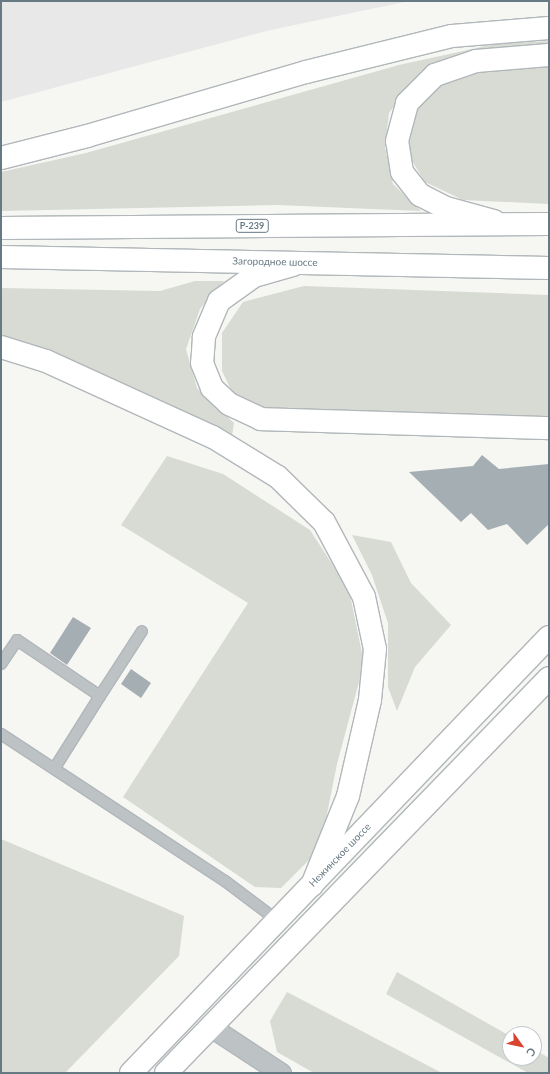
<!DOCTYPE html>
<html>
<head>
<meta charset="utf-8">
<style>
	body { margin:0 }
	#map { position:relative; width:550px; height:1074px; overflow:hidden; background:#f6f6f3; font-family:Lato,sans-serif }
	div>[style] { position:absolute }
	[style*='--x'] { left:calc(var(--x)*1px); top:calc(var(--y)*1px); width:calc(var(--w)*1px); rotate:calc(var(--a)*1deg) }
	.built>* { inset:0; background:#e7e8e7 }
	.green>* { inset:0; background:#d7dbd3 }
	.building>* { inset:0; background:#a5aeb3 }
	.roads { filter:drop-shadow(1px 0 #b1b7ba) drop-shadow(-1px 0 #b1b7ba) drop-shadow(0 1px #b1b7ba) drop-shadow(0 -1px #b1b7ba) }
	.service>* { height:10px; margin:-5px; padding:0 5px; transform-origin:5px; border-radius:5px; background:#bdc2c5 }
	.minor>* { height:19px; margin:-9.5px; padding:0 9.5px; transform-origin:9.5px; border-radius:9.5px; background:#bdc2c5 }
	.primary>* { height:22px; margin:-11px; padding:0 11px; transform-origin:11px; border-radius:11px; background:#fff }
	.trunk>* { height:22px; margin:-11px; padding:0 11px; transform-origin:11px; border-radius:11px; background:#fff }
	span { translate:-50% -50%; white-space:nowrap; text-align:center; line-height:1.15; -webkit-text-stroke:4px #fff; paint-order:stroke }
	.shield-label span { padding:1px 3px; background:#fff; border:1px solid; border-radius:3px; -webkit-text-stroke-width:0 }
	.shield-label { font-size:9px; color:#677983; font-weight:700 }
	.street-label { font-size:10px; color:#677983 }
	.frame { position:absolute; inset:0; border:2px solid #677983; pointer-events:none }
	.north { position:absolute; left:502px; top:1026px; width:40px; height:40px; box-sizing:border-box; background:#fff; border:1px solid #c2c9cd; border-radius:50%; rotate:123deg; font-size:11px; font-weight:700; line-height:16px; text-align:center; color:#677983 }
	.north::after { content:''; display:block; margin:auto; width:14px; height:18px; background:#d94431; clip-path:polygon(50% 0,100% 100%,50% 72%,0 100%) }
</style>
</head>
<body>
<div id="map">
	<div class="built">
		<div style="clip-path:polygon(1px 1px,409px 1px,266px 31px,1px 102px)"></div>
	</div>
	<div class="green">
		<div style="clip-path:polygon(549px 41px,549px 48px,472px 55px,421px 71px,389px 113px,385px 147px,393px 184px,421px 211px,277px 205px,1px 211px,1px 172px,86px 153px,399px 65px,495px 44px)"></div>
		<div style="clip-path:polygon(549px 65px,549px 204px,463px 200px,425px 182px,409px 156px,409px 122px,435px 86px,471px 71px)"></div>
		<div style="clip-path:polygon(195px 281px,224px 281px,200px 309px,186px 349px,197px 388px,234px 423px,232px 436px,1px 339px,1px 288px,160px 291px)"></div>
		<div style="clip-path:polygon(304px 286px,549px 295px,549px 418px,260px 410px,232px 392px,222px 371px,222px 333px,243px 302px)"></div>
		<div style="clip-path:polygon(167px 456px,223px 474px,310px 530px,349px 590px,364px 663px,337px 764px,320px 849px,281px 888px,255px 887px,123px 797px,248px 603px,121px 525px)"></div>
		<div style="clip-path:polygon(352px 535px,391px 542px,411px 583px,451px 625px,415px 667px,397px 711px,388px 687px,388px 623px,372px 575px)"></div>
		<div style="clip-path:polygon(1px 839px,184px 916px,179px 956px,65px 1073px,1px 1073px)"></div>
		<div style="clip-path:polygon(397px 972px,510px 1036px,510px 1058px,534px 1058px,534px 1049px,549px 1058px,549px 1073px,528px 1073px,386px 994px)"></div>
		<div style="clip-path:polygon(287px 992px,442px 1073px,314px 1073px,277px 1052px,270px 1021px)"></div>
	</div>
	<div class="building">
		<div style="clip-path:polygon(482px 455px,499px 469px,549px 464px,549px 524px,527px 545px,507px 524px,488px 530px,471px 513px,461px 522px,409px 472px,473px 466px)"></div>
		<div style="clip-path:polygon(73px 617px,91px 628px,67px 665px,50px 653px)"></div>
		<div style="clip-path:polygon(131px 669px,151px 683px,141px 698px,121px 684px)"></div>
	</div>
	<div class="roads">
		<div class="service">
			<div style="--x:1;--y:664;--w:29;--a:-56"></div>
			<div style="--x:17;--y:640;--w:100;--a:34"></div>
			<div style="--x:100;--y:696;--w:86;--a:122.2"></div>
			<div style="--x:100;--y:696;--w:77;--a:-57.1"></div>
			<div style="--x:1;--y:734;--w:268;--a:33.3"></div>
			<div style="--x:225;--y:881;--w:66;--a:37"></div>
		</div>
		<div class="minor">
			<div style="--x:211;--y:1027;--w:84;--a:33.3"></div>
		</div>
		<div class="primary">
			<div style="--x:1;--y:158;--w:89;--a:-14.3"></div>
			<div style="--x:87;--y:136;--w:228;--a:-16.3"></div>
			<div style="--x:306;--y:72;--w:150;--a:-13.9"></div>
			<div style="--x:452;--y:36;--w:97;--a:-4.7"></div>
			<div style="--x:494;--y:221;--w:50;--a:-164.8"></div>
			<div style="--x:446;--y:208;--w:29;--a:-153"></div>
			<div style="--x:420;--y:195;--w:29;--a:-128"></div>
			<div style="--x:402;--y:172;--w:31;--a:-99"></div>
			<div style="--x:397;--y:141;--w:39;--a:-75"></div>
			<div style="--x:407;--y:103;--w:40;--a:-45"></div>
			<div style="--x:435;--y:75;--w:43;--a:-18.9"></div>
			<div style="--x:476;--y:61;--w:73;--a:-4.7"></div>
			<div style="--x:293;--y:265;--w:41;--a:164.2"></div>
			<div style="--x:254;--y:276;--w:43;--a:144.5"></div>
			<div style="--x:219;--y:301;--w:39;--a:113"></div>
			<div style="--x:204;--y:337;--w:26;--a:94"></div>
			<div style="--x:202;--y:363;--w:27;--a:68"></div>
			<div style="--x:212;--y:388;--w:23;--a:43"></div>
			<div style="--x:229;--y:404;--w:35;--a:25"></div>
			<div style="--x:261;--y:419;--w:288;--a:1.8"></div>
			<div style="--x:1;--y:347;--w:47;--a:17.3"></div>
			<div style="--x:46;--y:361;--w:183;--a:24.5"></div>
			<div style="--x:213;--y:437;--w:76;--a:31.6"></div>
			<div style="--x:278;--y:477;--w:64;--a:44.4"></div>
			<div style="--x:324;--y:522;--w:85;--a:61.9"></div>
			<div style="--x:364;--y:597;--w:53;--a:78.1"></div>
			<div style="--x:375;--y:649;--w:51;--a:95.6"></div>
			<div style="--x:370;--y:700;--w:98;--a:102.9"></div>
			<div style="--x:348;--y:796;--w:96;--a:112"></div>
			<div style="--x:131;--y:1073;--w:604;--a:-46.21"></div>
			<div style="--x:166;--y:1073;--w:550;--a:-45.88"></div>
		</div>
		<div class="trunk">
			<div style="--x:1;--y:228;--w:548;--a:-0.42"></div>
			<div style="--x:1;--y:257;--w:548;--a:1.15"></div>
		</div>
	</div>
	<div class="shield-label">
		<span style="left:252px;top:226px">Р-239</span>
	</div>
	<div class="street-label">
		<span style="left:275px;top:262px;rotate:1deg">Загородное шоссе</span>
		<span style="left:340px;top:855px;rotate:-46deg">Нежинское шоссе</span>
	</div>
	<div class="frame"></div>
	<div class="north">С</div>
</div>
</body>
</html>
